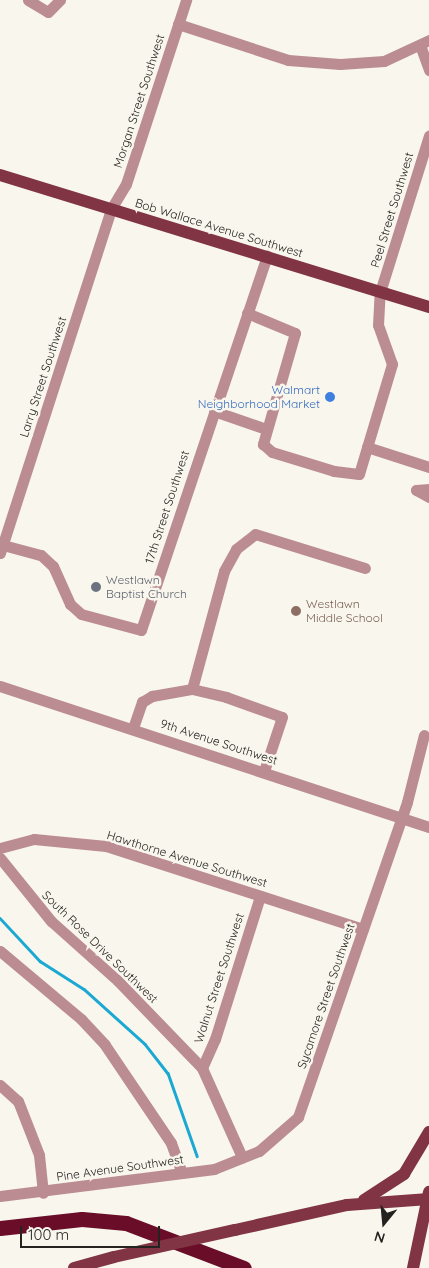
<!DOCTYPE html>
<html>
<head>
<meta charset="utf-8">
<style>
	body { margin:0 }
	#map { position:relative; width:429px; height:1268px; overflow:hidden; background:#f9f6ed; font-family:Quicksand,sans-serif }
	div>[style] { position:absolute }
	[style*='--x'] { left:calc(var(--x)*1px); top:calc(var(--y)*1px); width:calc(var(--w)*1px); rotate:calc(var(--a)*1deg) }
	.stream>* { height:2.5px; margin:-1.25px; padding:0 1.25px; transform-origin:1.25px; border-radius:1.25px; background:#1ba9d3 }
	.minor>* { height:11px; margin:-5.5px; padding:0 5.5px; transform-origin:5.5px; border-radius:5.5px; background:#bb8d93 }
	.major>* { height:12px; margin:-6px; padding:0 6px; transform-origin:6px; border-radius:6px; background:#813544 }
	.highway>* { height:15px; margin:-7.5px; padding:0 7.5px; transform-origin:7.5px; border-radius:7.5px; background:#6a0d29 }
	.major-bridge>* { height:12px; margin:-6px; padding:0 6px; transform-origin:6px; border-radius:6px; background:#813544 }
	.dots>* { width:14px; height:14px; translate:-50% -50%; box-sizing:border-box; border:2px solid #f9f6ed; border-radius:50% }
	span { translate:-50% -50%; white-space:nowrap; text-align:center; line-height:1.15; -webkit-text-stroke:5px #f9f6ed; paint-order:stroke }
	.street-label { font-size:12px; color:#242320 }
	.shop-label { font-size:12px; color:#366cbe }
	.right { translate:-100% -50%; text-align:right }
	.worship-label { font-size:12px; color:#5b616d }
	.left { translate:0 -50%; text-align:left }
	.education-label { font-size:12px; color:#785e54 }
	.north { position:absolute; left:359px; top:1198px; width:50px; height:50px; -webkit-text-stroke:4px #f9f6ed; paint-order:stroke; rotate:197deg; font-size:14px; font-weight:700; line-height:20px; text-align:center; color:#242320 }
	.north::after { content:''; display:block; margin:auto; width:18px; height:22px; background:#242320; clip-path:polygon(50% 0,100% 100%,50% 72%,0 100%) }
	.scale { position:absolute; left:20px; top:1226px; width:140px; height:22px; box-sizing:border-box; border:2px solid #242320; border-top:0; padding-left:6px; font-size:15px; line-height:18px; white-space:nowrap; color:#242320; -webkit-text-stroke:4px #f9f6ed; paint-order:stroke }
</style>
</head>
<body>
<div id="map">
	<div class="stream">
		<div style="--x:0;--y:918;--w:59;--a:47.1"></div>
		<div style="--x:40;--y:961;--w:52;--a:32.5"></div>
		<div style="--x:84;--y:989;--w:82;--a:42"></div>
		<div style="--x:145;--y:1044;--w:37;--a:52"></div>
		<div style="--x:168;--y:1073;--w:88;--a:70.7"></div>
	</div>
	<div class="minor">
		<div style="--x:28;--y:0;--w:23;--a:31"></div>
		<div style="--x:48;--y:12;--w:17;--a:-45"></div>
		<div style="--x:178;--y:24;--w:116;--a:18.1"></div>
		<div style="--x:288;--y:60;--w:52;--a:4.4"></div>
		<div style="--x:340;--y:64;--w:44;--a:-3.9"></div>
		<div style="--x:384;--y:61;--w:50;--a:-25"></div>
		<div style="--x:420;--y:45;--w:27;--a:70"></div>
		<div style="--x:247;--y:313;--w:52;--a:22.6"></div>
		<div style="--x:295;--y:333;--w:116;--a:106.1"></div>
		<div style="--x:263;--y:444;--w:12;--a:42"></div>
		<div style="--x:272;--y:452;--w:65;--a:17"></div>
		<div style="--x:334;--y:471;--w:25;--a:7"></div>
		<div style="--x:359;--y:474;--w:115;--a:-73.3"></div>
		<div style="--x:392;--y:364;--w:41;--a:-109.7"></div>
		<div style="--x:378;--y:325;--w:33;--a:-87"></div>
		<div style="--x:380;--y:292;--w:164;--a:-72.6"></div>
		<div style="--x:214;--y:411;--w:55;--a:19.1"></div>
		<div style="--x:367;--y:447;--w:65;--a:17.9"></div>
		<div style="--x:429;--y:489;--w:13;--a:176"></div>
		<div style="--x:416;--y:490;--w:15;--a:28"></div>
		<div style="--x:3;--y:545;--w:39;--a:15"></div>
		<div style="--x:41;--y:555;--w:16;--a:43"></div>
		<div style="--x:53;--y:566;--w:42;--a:65.9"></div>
		<div style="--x:70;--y:604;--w:15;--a:42"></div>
		<div style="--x:81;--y:614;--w:62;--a:14.9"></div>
		<div style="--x:141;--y:630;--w:395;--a:-71.4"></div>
		<div style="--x:0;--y:553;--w:361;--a:-72.1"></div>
		<div style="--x:111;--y:209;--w:29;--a:-59"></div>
		<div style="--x:126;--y:184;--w:194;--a:-71.9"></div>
		<div style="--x:0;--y:686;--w:452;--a:18.2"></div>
		<div style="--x:192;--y:689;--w:122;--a:-74.8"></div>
		<div style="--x:224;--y:571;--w:25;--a:-61"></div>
		<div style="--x:236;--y:549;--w:24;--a:-38"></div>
		<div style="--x:255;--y:534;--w:115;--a:17.2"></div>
		<div style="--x:133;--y:728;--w:28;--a:-71"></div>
		<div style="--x:142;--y:702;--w:12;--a:-31"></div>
		<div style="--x:152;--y:696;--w:41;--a:-9.9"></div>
		<div style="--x:192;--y:689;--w:35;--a:13"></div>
		<div style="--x:226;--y:697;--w:59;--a:19.7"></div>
		<div style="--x:282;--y:717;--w:57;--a:108.4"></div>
		<div style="--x:0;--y:848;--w:35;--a:-15"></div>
		<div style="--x:34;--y:839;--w:72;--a:5.6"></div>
		<div style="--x:106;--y:846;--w:270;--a:17.9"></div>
		<div style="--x:0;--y:858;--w:81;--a:51"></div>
		<div style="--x:51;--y:921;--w:90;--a:41.8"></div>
		<div style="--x:118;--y:981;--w:121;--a:46"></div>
		<div style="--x:202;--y:1068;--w:98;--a:65.8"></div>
		<div style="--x:0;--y:951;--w:106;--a:40"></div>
		<div style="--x:81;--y:1019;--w:35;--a:47"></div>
		<div style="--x:105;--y:1045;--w:118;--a:56"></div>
		<div style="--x:171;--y:1143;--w:32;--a:70"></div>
		<div style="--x:202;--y:1068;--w:32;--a:-66"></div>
		<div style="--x:215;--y:1039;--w:150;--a:-72.5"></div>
		<div style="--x:0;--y:1085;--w:24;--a:42"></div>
		<div style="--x:18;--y:1101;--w:58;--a:68.7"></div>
		<div style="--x:39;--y:1155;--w:38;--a:84"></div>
		<div style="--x:0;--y:1196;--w:216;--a:-7.2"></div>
		<div style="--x:214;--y:1169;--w:48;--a:-21.8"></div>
		<div style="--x:259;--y:1151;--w:52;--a:-41.1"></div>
		<div style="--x:298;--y:1117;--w:333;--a:-70.9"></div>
		<div style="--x:407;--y:802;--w:69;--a:-75.8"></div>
	</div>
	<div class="major">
		<div style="--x:0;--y:175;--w:449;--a:17.1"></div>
		<div style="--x:364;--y:1200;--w:48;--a:-33"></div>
		<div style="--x:404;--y:1174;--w:49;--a:-59.2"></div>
		<div style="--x:235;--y:1230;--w:115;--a:-12.6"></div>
		<div style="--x:347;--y:1205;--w:82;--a:-4.2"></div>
		<div style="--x:74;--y:1268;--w:41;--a:-15.4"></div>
		<div style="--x:413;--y:1268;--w:78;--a:-78.1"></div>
	</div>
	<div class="highway">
		<div style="--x:0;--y:1228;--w:82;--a:-6.3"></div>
		<div style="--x:82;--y:1219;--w:44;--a:5.2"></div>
		<div style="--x:126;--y:1223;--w:126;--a:20.9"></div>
	</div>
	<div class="major-bridge">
		<div style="--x:114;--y:1257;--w:124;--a:-12.6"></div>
	</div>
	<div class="dots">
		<div style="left:330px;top:397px;background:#3f7fe0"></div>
		<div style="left:96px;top:587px;background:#6b7280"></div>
		<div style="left:296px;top:611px;background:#8d6e63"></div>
	</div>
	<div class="street-label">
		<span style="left:139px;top:101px;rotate:-72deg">Morgan Street Southwest</span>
		<span style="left:392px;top:210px;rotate:-73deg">Peel Street Southwest</span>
		<span style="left:219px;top:228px;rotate:17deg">Bob Wallace Avenue Southwest</span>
		<span style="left:43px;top:377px;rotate:-72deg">Larry Street Southwest</span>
		<span style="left:167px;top:507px;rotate:-72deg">17th Street Southwest</span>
		<span style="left:219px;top:742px;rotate:18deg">9th Avenue Southwest</span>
		<span style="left:187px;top:859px;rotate:17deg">Hawthorne Avenue Southwest</span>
		<span style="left:100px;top:947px;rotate:44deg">South Rose Drive Southwest</span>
		<span style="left:219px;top:978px;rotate:-72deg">Walnut Street Southwest</span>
		<span style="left:326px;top:996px;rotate:-71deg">Sycamore Street Southwest</span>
		<span style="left:120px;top:1168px;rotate:-8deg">Pine Avenue Southwest</span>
	</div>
	<div class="shop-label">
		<span class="right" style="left:320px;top:397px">Walmart<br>Neighborhood Market</span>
	</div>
	<div class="worship-label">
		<span class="left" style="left:106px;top:587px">Westlawn<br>Baptist Church</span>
	</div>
	<div class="education-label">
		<span class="left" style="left:306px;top:611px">Westlawn<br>Middle School</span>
	</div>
	<div class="north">N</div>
	<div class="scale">100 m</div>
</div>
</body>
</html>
